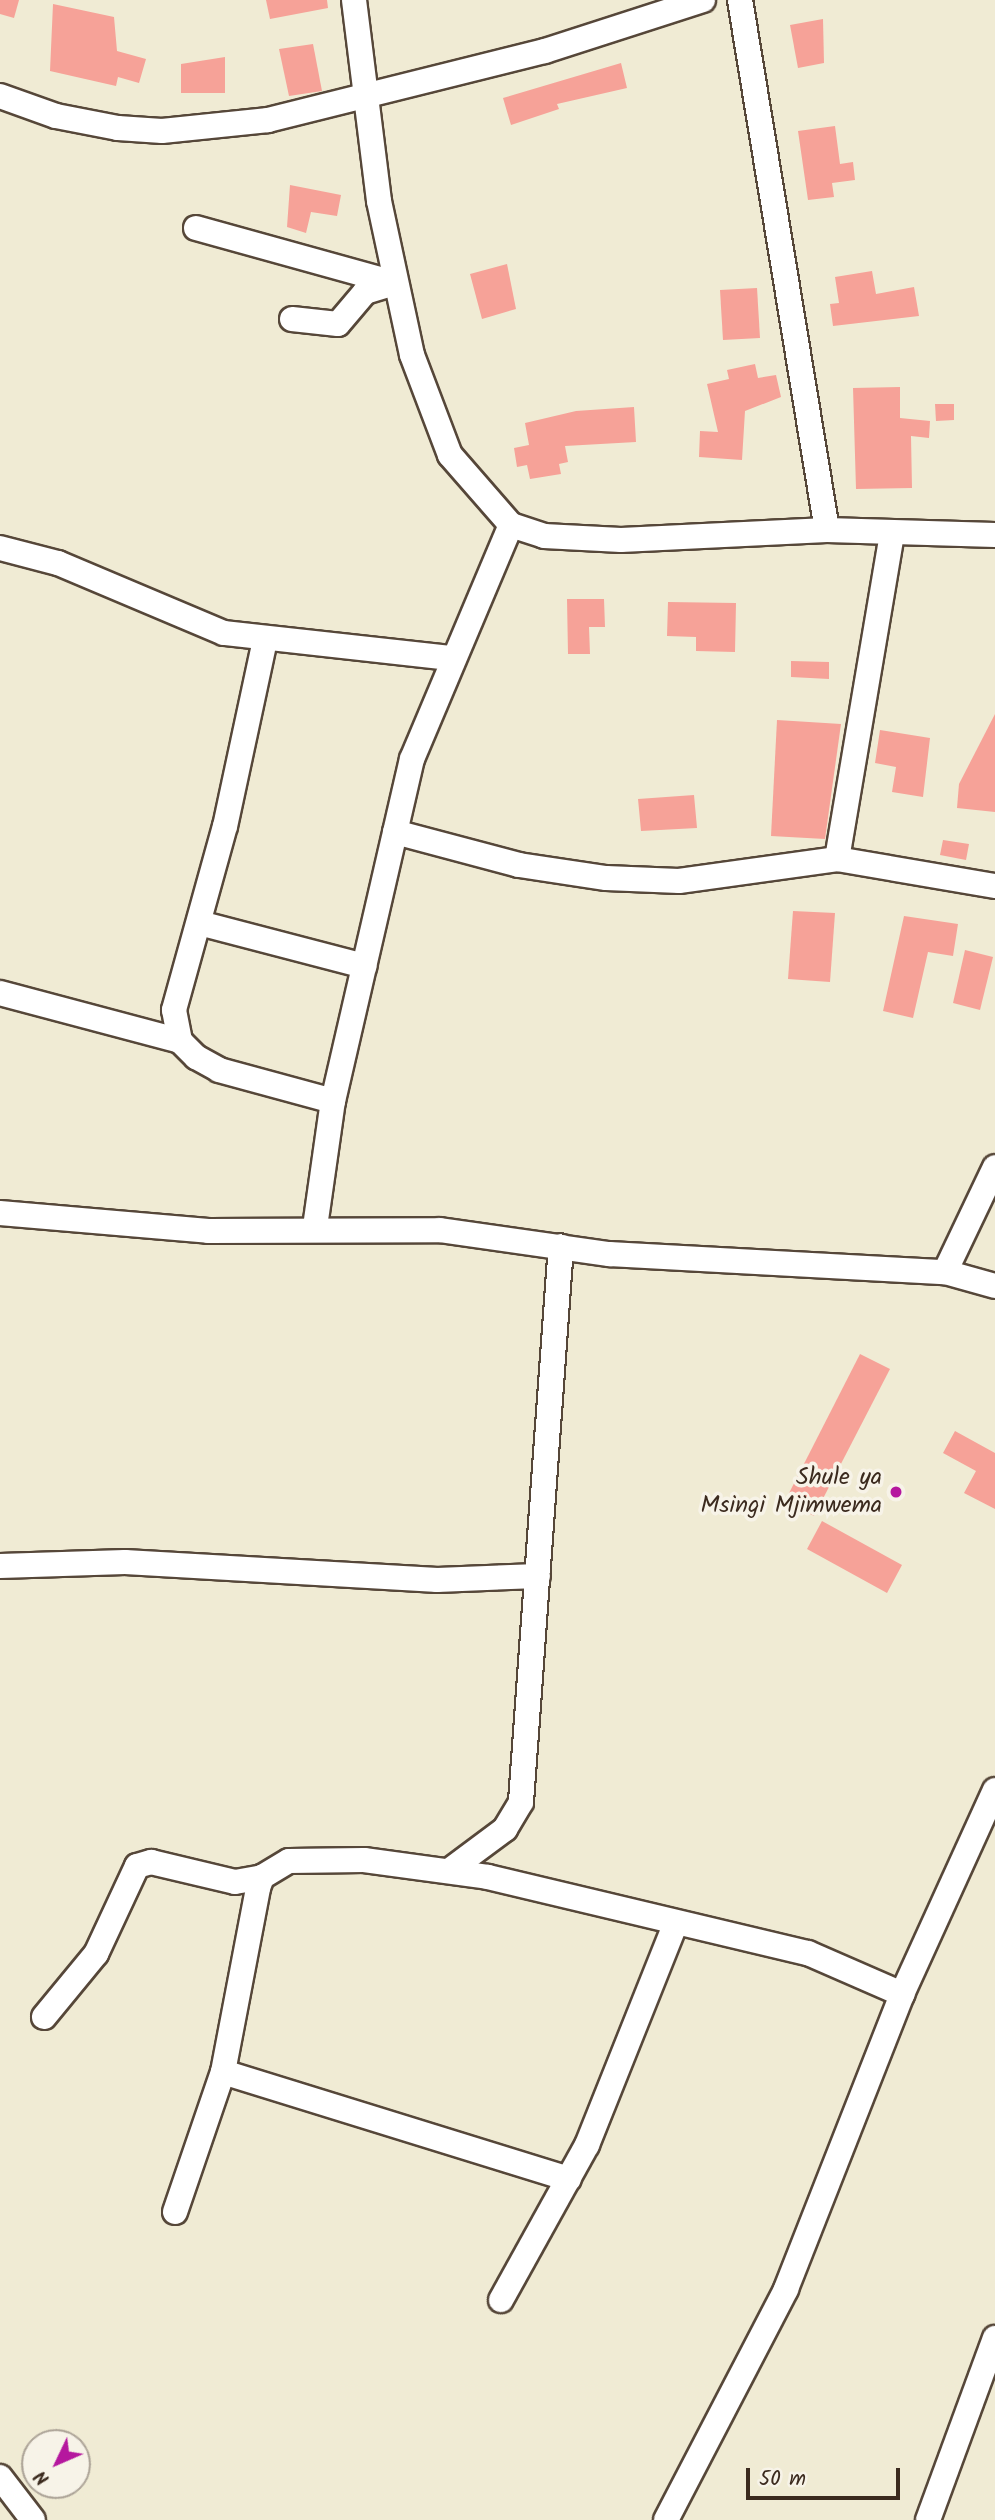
<!DOCTYPE html>
<html>
<head>
<meta charset="utf-8">
<style>
	body { margin:0 }
	#map { position:relative; width:995px; height:2520px; overflow:hidden; background:#f0ebd4; font-family:Kalam,sans-serif }
	div>[style] { position:absolute }
	[style*='--x'] { left:calc(var(--x)*1px); top:calc(var(--y)*1px); width:calc(var(--w)*1px); rotate:calc(var(--a)*1deg) }
	.building>* { inset:0; background:#f6a298 }
	.roads { filter:drop-shadow(2px 0 #564739) drop-shadow(-2px 0 #564739) drop-shadow(0 2px #564739) drop-shadow(0 -2px #564739) }
	.minor>* { height:24px; margin:-12px; padding:0 12px; transform-origin:12px; border-radius:12px; background:#fff }
	.dots>* { width:19px; height:19px; translate:-50% -50%; box-sizing:border-box; border:4px solid #f7f3e8; border-radius:50% }
	span { translate:-50% -50%; white-space:nowrap; text-align:center; line-height:1.15; -webkit-text-stroke:7px #f7f3e8; paint-order:stroke }
	.poi-label { font-size:24px; color:#3b2a1e }
	.right { translate:-100% -50%; text-align:right }
	.north { position:absolute; left:21px; top:2429px; width:70px; height:70px; box-sizing:border-box; background:#f7f3e8; border:2px solid #aca397; border-radius:50%; rotate:226deg; font-size:19px; font-weight:700; line-height:28px; text-align:center; color:#3b2a1e }
	.north::after { content:''; display:block; margin:auto; width:24px; height:32px; background:#b5179e; clip-path:polygon(50% 0,100% 100%,50% 72%,0 100%) }
	.scale { position:absolute; left:746px; top:2468px; width:154px; height:32px; box-sizing:border-box; border:4px solid #3b2a1e; border-top:0; padding-left:9px; font-size:21px; line-height:24px; white-space:nowrap; color:#3b2a1e; -webkit-text-stroke:5px #f7f3e8; paint-order:stroke }
</style>
</head>
<body>
<div id="map">
	<div class="building">
		<div style="clip-path:polygon(0 0,19px 0,14px 18px,0 14px)"></div>
		<div style="clip-path:polygon(266px 0,327px 0,328px 8px,270px 19px)"></div>
		<div style="clip-path:polygon(53px 4px,114px 17px,117px 51px,146px 59px,139px 83px,118px 77px,116px 86px,50px 71px)"></div>
		<div style="clip-path:polygon(823px 19px,824px 63px,798px 68px,790px 25px)"></div>
		<div style="clip-path:polygon(313px 44px,322px 91px,289px 96px,279px 49px)"></div>
		<div style="clip-path:polygon(225px 57px,225px 93px,181px 93px,181px 64px)"></div>
		<div style="clip-path:polygon(621px 63px,627px 88px,557px 104px,559px 109px,511px 125px,503px 98px)"></div>
		<div style="clip-path:polygon(835px 126px,840px 164px,853px 162px,855px 180px,832px 183px,834px 197px,808px 200px,798px 131px)"></div>
		<div style="clip-path:polygon(290px 185px,341px 195px,337px 216px,311px 212px,306px 233px,287px 227px)"></div>
		<div style="clip-path:polygon(507px 264px,516px 309px,482px 319px,470px 274px)"></div>
		<div style="clip-path:polygon(872px 271px,876px 294px,914px 287px,919px 316px,833px 326px,830px 304px,839px 303px,835px 277px)"></div>
		<div style="clip-path:polygon(757px 288px,760px 338px,723px 340px,720px 290px)"></div>
		<div style="clip-path:polygon(755px 364px,758px 378px,776px 375px,781px 397px,745px 411px,742px 460px,699px 457px,700px 431px,718px 432px,707px 384px,729px 379px,727px 370px)"></div>
		<div style="clip-path:polygon(900px 387px,900px 418px,930px 421px,929px 438px,911px 436px,912px 488px,856px 489px,853px 388px)"></div>
		<div style="clip-path:polygon(935px 404px,954px 404px,954px 420px,936px 421px)"></div>
		<div style="clip-path:polygon(634px 407px,636px 442px,565px 446px,568px 462px,559px 464px,561px 474px,530px 479px,527px 465px,517px 467px,514px 448px,529px 445px,525px 423px,576px 411px)"></div>
		<div style="clip-path:polygon(567px 599px,604px 599px,605px 627px,589px 627px,590px 654px,568px 654px)"></div>
		<div style="clip-path:polygon(668px 602px,736px 603px,735px 652px,696px 651px,696px 637px,667px 636px)"></div>
		<div style="clip-path:polygon(791px 661px,829px 662px,829px 679px,791px 677px)"></div>
		<div style="clip-path:polygon(995px 714px,995px 812px,957px 808px,959px 784px)"></div>
		<div style="clip-path:polygon(777px 720px,841px 724px,825px 839px,771px 836px)"></div>
		<div style="clip-path:polygon(880px 730px,930px 738px,923px 797px,892px 792px,896px 767px,875px 763px)"></div>
		<div style="clip-path:polygon(694px 795px,697px 828px,641px 831px,638px 799px)"></div>
		<div style="clip-path:polygon(943px 840px,969px 844px,966px 860px,940px 855px)"></div>
		<div style="clip-path:polygon(793px 911px,835px 913px,830px 982px,788px 979px)"></div>
		<div style="clip-path:polygon(904px 916px,958px 924px,953px 956px,928px 952px,913px 1018px,883px 1011px)"></div>
		<div style="clip-path:polygon(965px 950px,993px 957px,980px 1010px,953px 1003px)"></div>
		<div style="clip-path:polygon(860px 1354px,890px 1369px,814px 1516px,785px 1501px)"></div>
		<div style="clip-path:polygon(955px 1431px,995px 1453px,995px 1509px,964px 1493px,976px 1471px,943px 1453px)"></div>
		<div style="clip-path:polygon(822px 1521px,902px 1565px,887px 1593px,807px 1549px)"></div>
	</div>
	<div class="roads">
		<div class="minor">
			<div style="--x:354;--y:0;--w:203;--a:82.9"></div>
			<div style="--x:379;--y:201;--w:157;--a:77.9"></div>
			<div style="--x:412;--y:355;--w:107;--a:69.2"></div>
			<div style="--x:450;--y:455;--w:93;--a:48.9"></div>
			<div style="--x:511;--y:525;--w:35;--a:18"></div>
			<div style="--x:544;--y:536;--w:77;--a:3"></div>
			<div style="--x:621;--y:540;--w:206;--a:-2.8"></div>
			<div style="--x:827;--y:530;--w:168;--a:1.7"></div>
			<div style="--x:740;--y:0;--w:537;--a:80.68"></div>
			<div style="--x:0;--y:96;--w:59;--a:19.7"></div>
			<div style="--x:56;--y:116;--w:63;--a:11"></div>
			<div style="--x:118;--y:128;--w:44;--a:3.9"></div>
			<div style="--x:162;--y:131;--w:107;--a:-5.9"></div>
			<div style="--x:268;--y:120;--w:285;--a:-14"></div>
			<div style="--x:545;--y:51;--w:166;--a:-17.9"></div>
			<div style="--x:196;--y:228;--w:205;--a:15.5"></div>
			<div style="--x:292;--y:319;--w:46;--a:6.2"></div>
			<div style="--x:338;--y:324;--w:42;--a:-49.8"></div>
			<div style="--x:365;--y:292;--w:30;--a:-17"></div>
			<div style="--x:0;--y:548;--w:60;--a:14.5"></div>
			<div style="--x:58;--y:563;--w:180;--a:22.9"></div>
			<div style="--x:224;--y:633;--w:227;--a:6.3"></div>
			<div style="--x:265;--y:640;--w:190;--a:102.1"></div>
			<div style="--x:225;--y:826;--w:191;--a:105.5"></div>
			<div style="--x:174;--y:1010;--w:32;--a:79"></div>
			<div style="--x:180;--y:1041;--w:23;--a:45"></div>
			<div style="--x:196;--y:1057;--w:26;--a:29"></div>
			<div style="--x:219;--y:1070;--w:118;--a:15.2"></div>
			<div style="--x:395;--y:832;--w:128;--a:14.9"></div>
			<div style="--x:519;--y:865;--w:88;--a:8.5"></div>
			<div style="--x:606;--y:878;--w:73;--a:2.4"></div>
			<div style="--x:679;--y:881;--w:160;--a:-7.9"></div>
			<div style="--x:837;--y:859;--w:160;--a:9.7"></div>
			<div style="--x:837;--y:859;--w:331;--a:-80.4"></div>
			<div style="--x:199;--y:923;--w:171;--a:14.6"></div>
			<div style="--x:0;--y:993;--w:186;--a:14.9"></div>
			<div style="--x:0;--y:1213;--w:209;--a:4.9"></div>
			<div style="--x:208;--y:1231;--w:232;--a:-0.2"></div>
			<div style="--x:440;--y:1230;--w:171;--a:8.1"></div>
			<div style="--x:609;--y:1254;--w:336;--a:3.1"></div>
			<div style="--x:945;--y:1272;--w:52;--a:15.6"></div>
			<div style="--x:315;--y:1227;--w:127;--a:-81.9"></div>
			<div style="--x:333;--y:1101;--w:351;--a:-77"></div>
			<div style="--x:412;--y:759;--w:254;--a:-67.1"></div>
			<div style="--x:945;--y:1272;--w:116;--a:-64.5"></div>
			<div style="--x:0;--y:1566;--w:125;--a:-1.8"></div>
			<div style="--x:125;--y:1562;--w:313;--a:3.3"></div>
			<div style="--x:437;--y:1580;--w:101;--a:-2.3"></div>
			<div style="--x:450;--y:1870;--w:69;--a:-36.7"></div>
			<div style="--x:505;--y:1829;--w:31;--a:-59"></div>
			<div style="--x:521;--y:1802;--w:557;--a:-85.89"></div>
			<div style="--x:44;--y:2017;--w:82;--a:-50.5"></div>
			<div style="--x:96;--y:1954;--w:97;--a:-65"></div>
			<div style="--x:137;--y:1866;--w:15;--a:-16"></div>
			<div style="--x:151;--y:1862;--w:86;--a:13.4"></div>
			<div style="--x:235;--y:1882;--w:27;--a:-10"></div>
			<div style="--x:223;--y:2072;--w:362;--a:17.2"></div>
			<div style="--x:175;--y:2212;--w:148;--a:-71.1"></div>
			<div style="--x:223;--y:2072;--w:187;--a:-79.2"></div>
			<div style="--x:258;--y:1888;--w:12;--a:-70"></div>
			<div style="--x:262;--y:1877;--w:31;--a:-31"></div>
			<div style="--x:289;--y:1861;--w:75;--a:-0.8"></div>
			<div style="--x:364;--y:1860;--w:125;--a:7.8"></div>
			<div style="--x:488;--y:1877;--w:329;--a:13.4"></div>
			<div style="--x:808;--y:1953;--w:103;--a:23.6"></div>
			<div style="--x:501;--y:2300;--w:177;--a:-61"></div>
			<div style="--x:587;--y:2145;--w:237;--a:-68.2"></div>
			<div style="--x:0;--y:2477;--w:54;--a:52.5"></div>
			<div style="--x:666;--y:2520;--w:260;--a:-62.5"></div>
			<div style="--x:786;--y:2289;--w:317;--a:-68.5"></div>
			<div style="--x:902;--y:1994;--w:224;--a:-65.5"></div>
			<div style="--x:928;--y:2520;--w:194;--a:-69.8"></div>
		</div>
	</div>
	<div class="dots">
		<div style="left:896px;top:1492px;background:#b5179e"></div>
	</div>
	<div class="poi-label">
		<span class="right" style="left:882px;top:1492px">Shule ya<br>Msingi Mjimwema</span>
	</div>
	<div class="north">N</div>
	<div class="scale">50 m</div>
</div>
</body>
</html>
